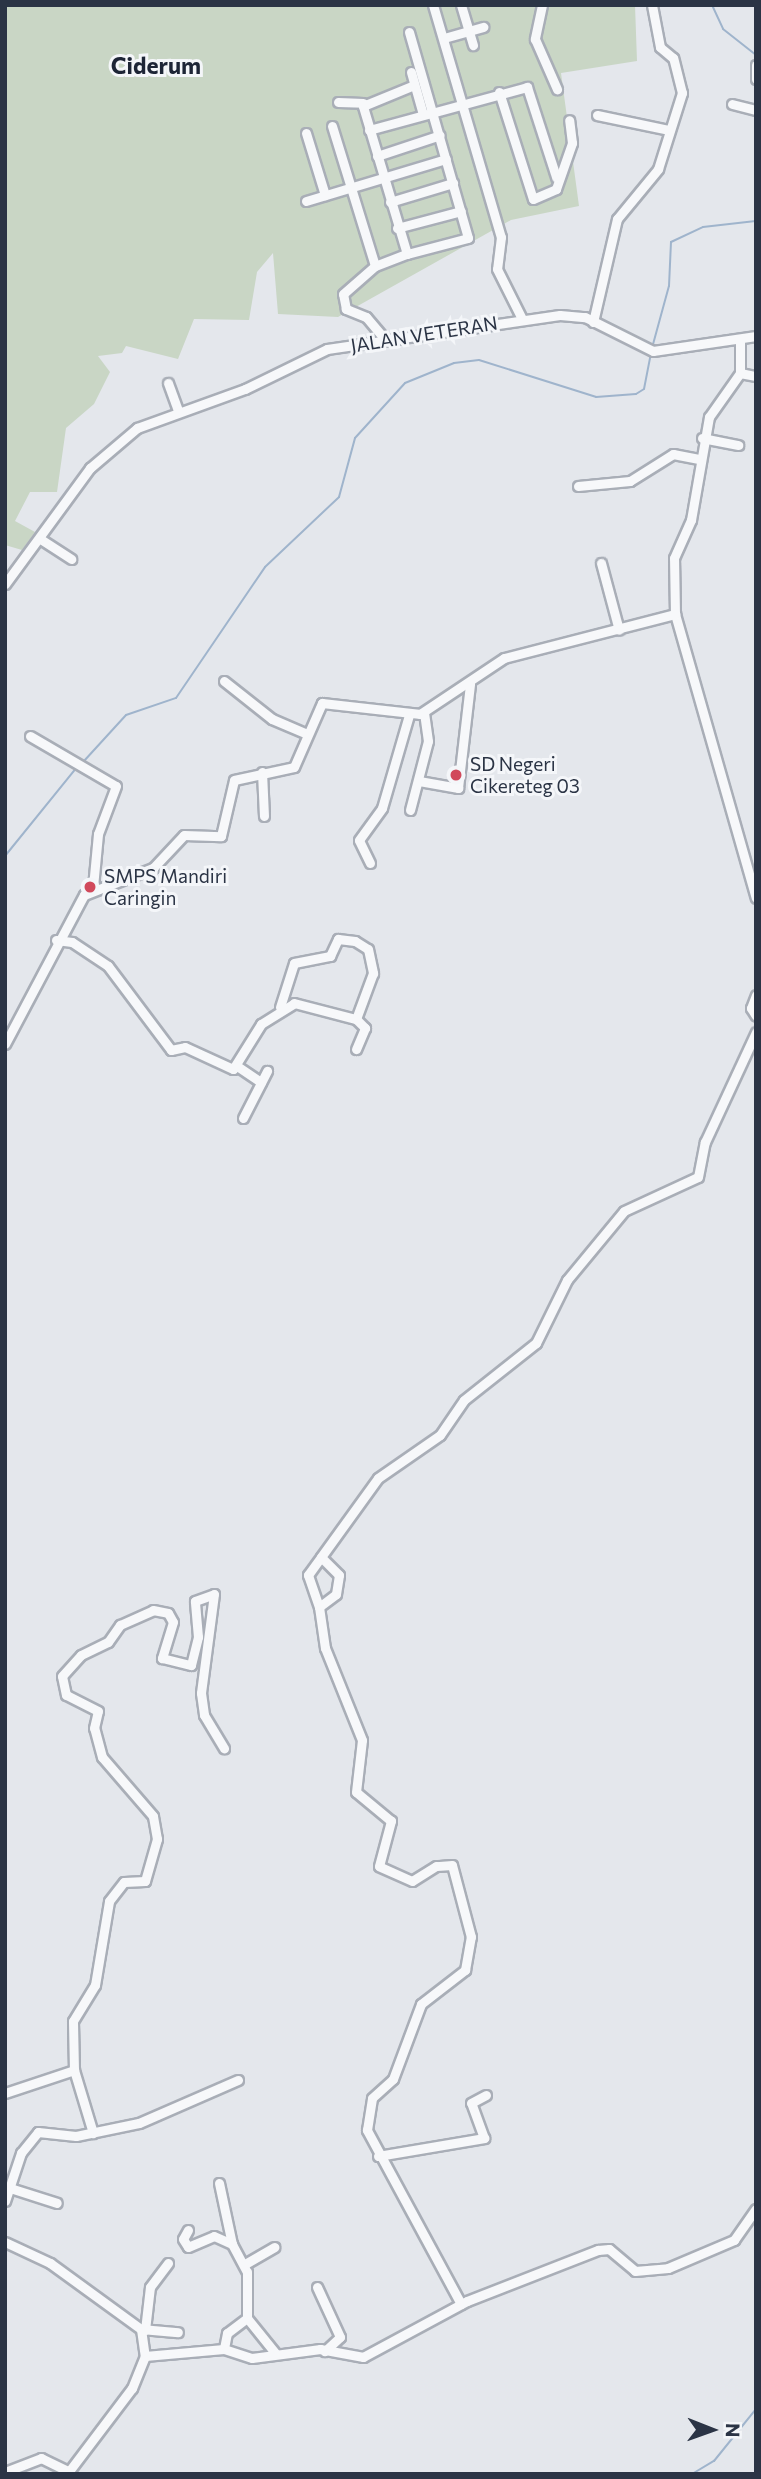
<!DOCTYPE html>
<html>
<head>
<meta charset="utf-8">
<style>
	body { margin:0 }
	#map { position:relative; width:761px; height:2479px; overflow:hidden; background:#e4e7ec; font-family:Commissioner,sans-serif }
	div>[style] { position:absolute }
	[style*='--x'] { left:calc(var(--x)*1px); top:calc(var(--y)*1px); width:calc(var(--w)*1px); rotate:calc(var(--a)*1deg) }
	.green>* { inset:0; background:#c9d6c5 }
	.stream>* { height:2px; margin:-1px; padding:0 1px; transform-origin:1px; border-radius:1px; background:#9fb4cc }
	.roads { filter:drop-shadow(2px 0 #a9aeb7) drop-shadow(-2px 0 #a9aeb7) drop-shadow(0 2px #a9aeb7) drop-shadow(0 -2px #a9aeb7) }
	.minor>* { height:9px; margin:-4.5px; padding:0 4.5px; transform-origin:4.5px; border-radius:4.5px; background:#f7f8fa }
	.dots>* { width:19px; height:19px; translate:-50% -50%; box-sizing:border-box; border:4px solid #f4f6f9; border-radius:50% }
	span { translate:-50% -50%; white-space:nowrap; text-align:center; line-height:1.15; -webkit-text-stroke:6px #f4f6f9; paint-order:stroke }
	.street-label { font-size:19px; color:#2b3445 }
	.poi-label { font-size:19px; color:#2b3445 }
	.left { translate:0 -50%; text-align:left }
	.quarter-label { font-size:23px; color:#1d2536; font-weight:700 }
	.frame { position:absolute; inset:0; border:7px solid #2b3445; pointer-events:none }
	.north { position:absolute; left:677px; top:2395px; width:70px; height:70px; -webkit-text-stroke:5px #f4f6f9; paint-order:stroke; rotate:91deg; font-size:19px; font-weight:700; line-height:28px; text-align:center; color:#2b3445 }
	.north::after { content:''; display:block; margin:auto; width:24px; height:32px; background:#2b3445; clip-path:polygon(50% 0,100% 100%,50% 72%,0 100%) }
</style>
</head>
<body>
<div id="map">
	<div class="green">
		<div style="clip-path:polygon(5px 5px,635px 5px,637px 61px,561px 73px,579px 206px,511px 220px,338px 317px,278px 314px,273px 253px,257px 272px,249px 320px,194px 319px,178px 359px,126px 346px,122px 353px,98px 356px,110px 372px,94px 404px,66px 428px,57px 492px,30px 492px,15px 521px,35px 532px,22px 550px,5px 545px)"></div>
	</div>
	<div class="stream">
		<div style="--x:712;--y:5;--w:26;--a:65"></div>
		<div style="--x:723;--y:29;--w:42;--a:38.2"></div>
		<div style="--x:652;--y:348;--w:64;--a:-74.7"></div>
		<div style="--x:669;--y:286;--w:44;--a:-87.4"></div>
		<div style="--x:671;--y:242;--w:35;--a:-25"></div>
		<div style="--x:703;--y:227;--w:53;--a:-6.5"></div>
		<div style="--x:84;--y:761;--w:62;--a:-47.6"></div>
		<div style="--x:126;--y:715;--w:53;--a:-18.8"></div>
		<div style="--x:176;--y:698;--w:158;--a:-55.8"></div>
		<div style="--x:265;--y:567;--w:102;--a:-43.4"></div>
		<div style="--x:339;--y:497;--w:61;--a:-74.8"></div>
		<div style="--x:355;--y:438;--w:74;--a:-47.7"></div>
		<div style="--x:405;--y:383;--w:53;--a:-22.2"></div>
		<div style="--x:454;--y:363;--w:25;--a:-7"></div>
		<div style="--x:479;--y:360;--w:123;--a:17.5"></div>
		<div style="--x:596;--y:397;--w:40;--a:-4.3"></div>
		<div style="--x:636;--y:394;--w:9;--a:-32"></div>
		<div style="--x:644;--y:389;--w:37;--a:-79"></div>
		<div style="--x:5;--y:856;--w:114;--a:-51"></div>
		<div style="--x:692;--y:2474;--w:26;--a:-31"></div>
		<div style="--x:714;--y:2461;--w:67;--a:-51.1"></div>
	</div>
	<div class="roads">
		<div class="minor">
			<div style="--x:433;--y:5;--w:242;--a:73.7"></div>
			<div style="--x:501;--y:237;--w:32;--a:97"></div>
			<div style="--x:497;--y:269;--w:56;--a:63.4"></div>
			<div style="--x:461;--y:5;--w:42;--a:73.3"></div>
			<div style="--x:542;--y:5;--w:35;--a:102"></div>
			<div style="--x:535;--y:39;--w:55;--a:66.3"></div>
			<div style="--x:409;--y:32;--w:214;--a:74"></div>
			<div style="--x:468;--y:238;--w:63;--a:165.3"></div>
			<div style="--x:407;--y:254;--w:154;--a:-106.6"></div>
			<div style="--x:363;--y:106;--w:55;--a:-22.4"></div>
			<div style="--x:444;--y:38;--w:41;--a:-15.8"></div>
			<div style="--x:756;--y:65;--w:14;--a:90"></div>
			<div style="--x:411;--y:72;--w:41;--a:74.2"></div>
			<div style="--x:499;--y:92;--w:112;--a:72.4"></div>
			<div style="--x:533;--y:199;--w:25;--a:-23"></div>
			<div style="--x:556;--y:189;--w:49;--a:-70.8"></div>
			<div style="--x:572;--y:143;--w:23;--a:-97"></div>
			<div style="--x:338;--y:102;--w:25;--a:2"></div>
			<div style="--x:732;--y:104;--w:25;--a:14"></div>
			<div style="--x:597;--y:115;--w:74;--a:11.8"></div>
			<div style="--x:332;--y:126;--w:146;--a:72.9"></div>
			<div style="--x:369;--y:130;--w:164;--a:-15.2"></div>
			<div style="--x:527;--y:87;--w:95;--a:72.1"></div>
			<div style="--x:306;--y:133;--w:65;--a:73"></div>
			<div style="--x:377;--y:156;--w:66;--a:-18.4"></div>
			<div style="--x:306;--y:201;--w:146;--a:-16.7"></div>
			<div style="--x:390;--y:202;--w:66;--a:-16.8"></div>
			<div style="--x:397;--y:228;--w:66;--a:-14.9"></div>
			<div style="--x:593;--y:322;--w:106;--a:-76.9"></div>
			<div style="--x:617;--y:219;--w:65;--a:-50.6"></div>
			<div style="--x:658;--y:169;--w:80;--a:-72.5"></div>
			<div style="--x:682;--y:93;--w:36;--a:-104"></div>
			<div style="--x:673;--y:58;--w:17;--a:-140"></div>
			<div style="--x:660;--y:47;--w:43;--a:-100.8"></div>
			<div style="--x:383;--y:337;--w:26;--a:-130"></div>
			<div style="--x:366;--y:317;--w:22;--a:-158"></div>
			<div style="--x:346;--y:309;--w:15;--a:-101"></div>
			<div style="--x:343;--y:294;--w:43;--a:-41.2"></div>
			<div style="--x:375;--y:266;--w:34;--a:-21"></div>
			<div style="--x:740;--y:373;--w:16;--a:11"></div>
			<div style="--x:168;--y:383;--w:27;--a:70"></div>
			<div style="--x:702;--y:438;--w:37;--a:11"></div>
			<div style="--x:578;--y:486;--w:52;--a:-5.5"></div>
			<div style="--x:630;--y:481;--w:51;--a:-32.1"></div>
			<div style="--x:673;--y:454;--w:25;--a:11"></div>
			<div style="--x:42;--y:540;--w:35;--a:33"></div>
			<div style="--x:601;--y:563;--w:69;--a:75"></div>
			<div style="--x:5;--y:584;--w:144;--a:-53.8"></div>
			<div style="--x:90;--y:468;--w:62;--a:-40.4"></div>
			<div style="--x:137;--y:428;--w:115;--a:-19.9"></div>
			<div style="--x:245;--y:389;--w:91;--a:-26"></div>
			<div style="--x:327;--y:349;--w:235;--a:-8.3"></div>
			<div style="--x:560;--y:315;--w:25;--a:5"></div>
			<div style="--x:585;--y:317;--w:76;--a:26.6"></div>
			<div style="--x:653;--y:351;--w:104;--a:-8.3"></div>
			<div style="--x:675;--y:614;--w:295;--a:74.1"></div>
			<div style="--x:224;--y:681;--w:61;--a:38.4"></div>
			<div style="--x:272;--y:719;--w:36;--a:23"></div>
			<div style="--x:30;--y:736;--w:99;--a:30.2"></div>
			<div style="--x:116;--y:786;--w:51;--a:110.6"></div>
			<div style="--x:98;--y:834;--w:53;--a:95.4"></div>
			<div style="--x:262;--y:772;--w:44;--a:87.4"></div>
			<div style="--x:419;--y:781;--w:40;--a:10"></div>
			<div style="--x:458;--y:788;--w:105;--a:-83.4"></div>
			<div style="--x:410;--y:810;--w:71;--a:-75.4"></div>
			<div style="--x:428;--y:741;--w:28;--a:-98"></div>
			<div style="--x:370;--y:863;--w:25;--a:-116"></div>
			<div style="--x:359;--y:840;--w:39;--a:-54"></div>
			<div style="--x:382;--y:808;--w:97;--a:-73.8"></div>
			<div style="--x:56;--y:940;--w:16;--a:7"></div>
			<div style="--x:72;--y:942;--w:43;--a:33.7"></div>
			<div style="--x:108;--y:966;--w:105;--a:53.1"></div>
			<div style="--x:171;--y:1050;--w:14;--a:-12"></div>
			<div style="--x:185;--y:1047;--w:53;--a:24.6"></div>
			<div style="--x:233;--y:1069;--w:53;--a:-58.1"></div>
			<div style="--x:261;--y:1024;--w:39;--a:-32"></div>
			<div style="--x:294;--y:1003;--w:64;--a:14.5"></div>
			<div style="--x:356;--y:1019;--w:13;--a:45"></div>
			<div style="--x:365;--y:1028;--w:23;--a:113"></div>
			<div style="--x:756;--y:995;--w:14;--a:111"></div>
			<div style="--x:751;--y:1008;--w:9;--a:58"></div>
			<div style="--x:280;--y:1007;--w:46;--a:-72.3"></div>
			<div style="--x:294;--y:963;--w:37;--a:-11"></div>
			<div style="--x:330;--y:956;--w:19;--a:-65"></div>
			<div style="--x:338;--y:939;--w:17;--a:7"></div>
			<div style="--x:355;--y:941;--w:15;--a:32"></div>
			<div style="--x:368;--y:949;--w:25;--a:78"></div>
			<div style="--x:373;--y:973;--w:49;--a:110.3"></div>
			<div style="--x:5;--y:1044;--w:169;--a:-62.1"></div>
			<div style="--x:84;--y:895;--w:74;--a:-21.4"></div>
			<div style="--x:153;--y:868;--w:45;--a:-46.8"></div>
			<div style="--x:184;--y:835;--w:37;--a:2"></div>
			<div style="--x:221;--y:836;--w:57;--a:-76.9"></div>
			<div style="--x:234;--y:780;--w:61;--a:-12.2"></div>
			<div style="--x:294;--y:767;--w:70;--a:-66.4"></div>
			<div style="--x:322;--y:703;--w:99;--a:6.4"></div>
			<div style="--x:420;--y:714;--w:101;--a:-33.7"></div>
			<div style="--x:504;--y:658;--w:177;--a:-14.4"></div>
			<div style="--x:675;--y:614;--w:56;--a:-91"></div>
			<div style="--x:674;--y:558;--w:42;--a:-65.9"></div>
			<div style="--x:691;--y:520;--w:105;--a:-80.1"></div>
			<div style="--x:709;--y:417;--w:54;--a:-54.8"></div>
			<div style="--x:740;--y:373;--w:31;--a:-90"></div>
			<div style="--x:237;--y:1066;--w:29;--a:34"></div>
			<div style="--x:243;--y:1118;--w:53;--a:-62.9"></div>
			<div style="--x:319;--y:1607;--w:34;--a:-109"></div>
			<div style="--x:308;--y:1575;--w:22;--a:-54"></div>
			<div style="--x:74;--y:2070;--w:66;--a:73.2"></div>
			<div style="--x:5;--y:2093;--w:73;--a:-18.4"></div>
			<div style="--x:74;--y:2070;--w:49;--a:-91.2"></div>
			<div style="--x:73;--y:2021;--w:42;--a:-58.6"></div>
			<div style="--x:95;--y:1985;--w:85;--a:-80.5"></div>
			<div style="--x:109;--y:1901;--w:24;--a:-52"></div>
			<div style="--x:124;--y:1882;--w:21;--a:-3"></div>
			<div style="--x:145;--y:1881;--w:44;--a:-74.1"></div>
			<div style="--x:157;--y:1839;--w:23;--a:-100"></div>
			<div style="--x:153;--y:1816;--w:78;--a:-130.8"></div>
			<div style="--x:102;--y:1757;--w:30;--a:-105"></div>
			<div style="--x:94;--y:1728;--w:17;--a:-77"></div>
			<div style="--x:98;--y:1711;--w:36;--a:-153"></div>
			<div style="--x:66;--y:1695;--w:19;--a:-102"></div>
			<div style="--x:62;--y:1676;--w:28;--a:-48"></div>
			<div style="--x:81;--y:1655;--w:30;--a:-26"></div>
			<div style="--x:108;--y:1642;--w:21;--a:-55"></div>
			<div style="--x:120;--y:1625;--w:36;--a:-24"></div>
			<div style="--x:153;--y:1610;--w:15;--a:11"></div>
			<div style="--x:168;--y:1613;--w:10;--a:61"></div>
			<div style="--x:173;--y:1622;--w:38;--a:107"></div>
			<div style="--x:162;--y:1658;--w:30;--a:14"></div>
			<div style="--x:191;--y:1665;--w:29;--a:-76"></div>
			<div style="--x:198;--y:1637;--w:36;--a:-95"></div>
			<div style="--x:195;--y:1601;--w:20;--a:-20"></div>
			<div style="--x:214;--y:1594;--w:100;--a:97.5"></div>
			<div style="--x:201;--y:1693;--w:22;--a:82"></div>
			<div style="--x:204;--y:1715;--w:39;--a:59"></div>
			<div style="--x:378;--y:2156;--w:108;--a:-9.6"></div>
			<div style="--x:484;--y:2138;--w:37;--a:-110"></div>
			<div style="--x:471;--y:2103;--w:17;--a:-28"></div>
			<div style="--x:219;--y:2183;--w:62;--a:78"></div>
			<div style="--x:10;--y:2188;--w:49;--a:17.7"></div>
			<div style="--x:5;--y:2201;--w:51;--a:-71.6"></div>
			<div style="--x:21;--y:2153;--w:27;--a:-51"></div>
			<div style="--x:38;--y:2132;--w:38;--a:6"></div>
			<div style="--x:76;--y:2136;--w:64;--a:-11.7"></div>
			<div style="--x:139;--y:2123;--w:108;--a:-23.5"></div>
			<div style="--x:188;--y:2230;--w:10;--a:119"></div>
			<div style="--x:183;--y:2239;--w:9;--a:58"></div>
			<div style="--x:188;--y:2247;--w:28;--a:-23"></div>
			<div style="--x:214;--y:2236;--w:20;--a:24"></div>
			<div style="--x:232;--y:2244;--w:32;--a:62"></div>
			<div style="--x:247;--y:2272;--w:46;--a:90"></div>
			<div style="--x:247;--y:2318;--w:25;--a:143"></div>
			<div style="--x:227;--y:2333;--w:16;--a:101"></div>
			<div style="--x:5;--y:2242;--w:50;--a:25"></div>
			<div style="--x:50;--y:2263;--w:112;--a:36"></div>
			<div style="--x:141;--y:2329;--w:27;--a:82"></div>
			<div style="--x:145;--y:2356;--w:35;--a:112"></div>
			<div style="--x:132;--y:2388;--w:108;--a:127.1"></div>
			<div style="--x:245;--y:2264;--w:34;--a:-30"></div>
			<div style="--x:317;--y:2287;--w:55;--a:65.3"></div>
			<div style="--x:340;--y:2337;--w:21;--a:137"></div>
			<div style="--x:461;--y:2304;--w:198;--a:-118.4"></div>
			<div style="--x:367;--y:2130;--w:32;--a:-81"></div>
			<div style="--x:372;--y:2098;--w:28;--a:-42"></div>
			<div style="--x:393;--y:2079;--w:80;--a:-69.5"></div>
			<div style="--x:421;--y:2004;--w:56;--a:-37.7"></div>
			<div style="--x:465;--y:1970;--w:34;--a:-80"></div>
			<div style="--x:471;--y:1937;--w:74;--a:-104.8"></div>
			<div style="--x:452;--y:1865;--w:16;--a:176"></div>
			<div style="--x:436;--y:1866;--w:28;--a:148"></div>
			<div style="--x:412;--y:1881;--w:36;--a:-156"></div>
			<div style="--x:379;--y:1866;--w:47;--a:-75.1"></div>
			<div style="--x:391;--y:1821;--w:45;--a:-140.4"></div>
			<div style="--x:356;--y:1792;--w:52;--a:-83.4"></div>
			<div style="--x:362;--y:1740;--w:99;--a:-111.9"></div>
			<div style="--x:325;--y:1648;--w:41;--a:-98.3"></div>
			<div style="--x:319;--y:1607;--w:21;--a:-37"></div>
			<div style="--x:336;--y:1594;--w:19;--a:-81"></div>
			<div style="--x:339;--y:1575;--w:25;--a:-135"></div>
			<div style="--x:321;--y:1557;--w:97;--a:-54.2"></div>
			<div style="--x:378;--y:1478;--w:75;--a:-34.7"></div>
			<div style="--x:440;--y:1435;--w:42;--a:-55.6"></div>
			<div style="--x:464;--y:1400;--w:92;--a:-38.4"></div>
			<div style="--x:536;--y:1343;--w:70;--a:-63.8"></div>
			<div style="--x:567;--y:1280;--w:89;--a:-50.4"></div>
			<div style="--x:624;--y:1211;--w:81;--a:-24.7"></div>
			<div style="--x:698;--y:1177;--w:36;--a:-79"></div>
			<div style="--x:705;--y:1142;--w:121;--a:-65.1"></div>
			<div style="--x:247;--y:2318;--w:46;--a:51.1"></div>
			<div style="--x:141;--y:2329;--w:37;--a:5"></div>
			<div style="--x:145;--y:2330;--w:43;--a:-83.4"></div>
			<div style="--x:150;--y:2287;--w:30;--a:-53"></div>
			<div style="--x:145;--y:2356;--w:79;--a:-5.1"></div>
			<div style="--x:224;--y:2349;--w:29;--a:18"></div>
			<div style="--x:252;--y:2358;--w:69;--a:-7.5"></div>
			<div style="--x:320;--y:2349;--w:44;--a:10.5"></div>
			<div style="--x:363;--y:2357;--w:118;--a:-28.3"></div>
			<div style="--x:467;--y:2301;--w:141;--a:-21.3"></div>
			<div style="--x:598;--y:2250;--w:11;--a:-5"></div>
			<div style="--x:609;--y:2249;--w:34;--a:40"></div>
			<div style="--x:635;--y:2271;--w:33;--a:-5"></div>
			<div style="--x:668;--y:2268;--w:72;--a:-23"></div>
			<div style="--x:734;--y:2240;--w:38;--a:-55"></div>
			<div style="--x:5;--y:2472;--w:39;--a:-21"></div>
			<div style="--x:41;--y:2458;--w:30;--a:26"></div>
		</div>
	</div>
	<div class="dots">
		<div style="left:456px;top:775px;background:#d1495b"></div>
		<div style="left:90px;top:887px;background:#d1495b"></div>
	</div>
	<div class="street-label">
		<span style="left:424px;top:334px;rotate:-9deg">JALAN VETERAN</span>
	</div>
	<div class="poi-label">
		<span class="left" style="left:470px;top:775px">SD Negeri<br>Cikereteg 03</span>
		<span class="left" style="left:104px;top:887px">SMPS Mandiri<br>Caringin</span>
	</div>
	<div class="quarter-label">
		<span style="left:156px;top:65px">Ciderum</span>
	</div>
	<div class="frame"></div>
	<div class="north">N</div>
</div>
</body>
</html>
